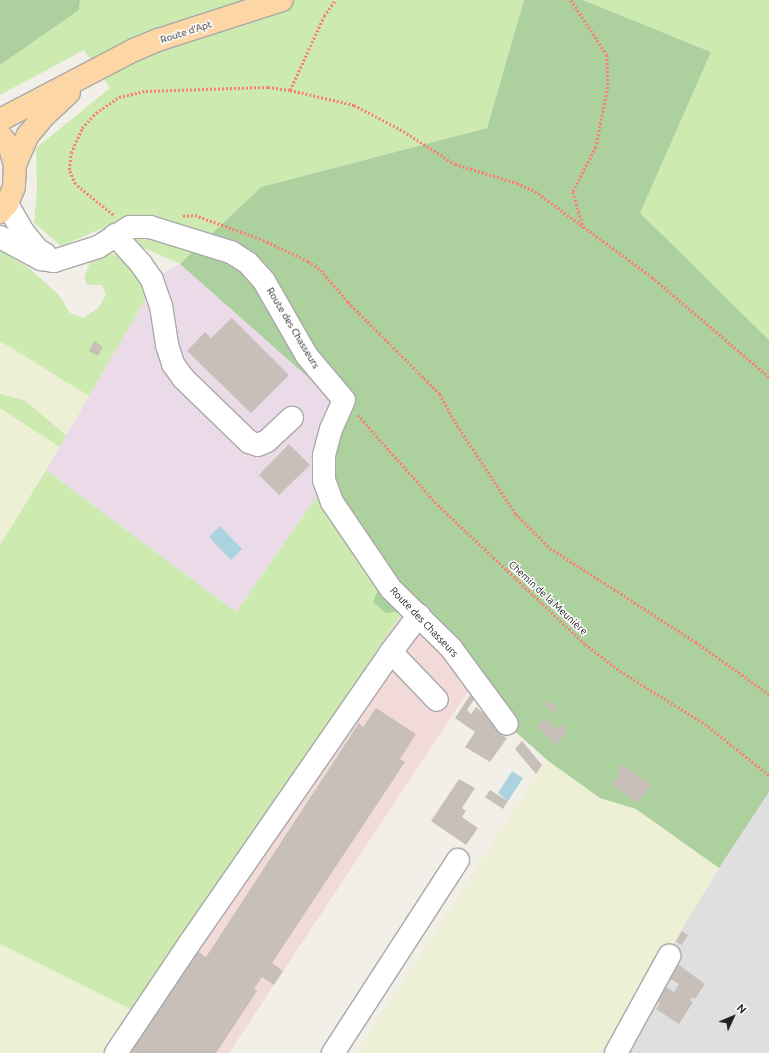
<!DOCTYPE html>
<html>
<head>
<meta charset="utf-8">
<style>
	body { margin:0 }
	#map { position:relative; width:769px; height:1053px; overflow:hidden; background:#f2efe9; font-family:Ubuntu,sans-serif }
	div>[style] { position:absolute }
	[style*='--x'] { left:calc(var(--x)*1px); top:calc(var(--y)*1px); width:calc(var(--w)*1px); rotate:calc(var(--a)*1deg) }
	.residential>* { inset:0; background:#e0dfdf }
	.commercial>* { inset:0; background:#f2dad9 }
	.industrial>* { inset:0; background:#ebdbe8 }
	.farmland>* { inset:0; background:#eef0d5 }
	.grass>* { inset:0; background:#cdebb0 }
	.forest>* { inset:0; background:#add19e }
	.water>* { inset:0; background:#aad3df }
	.building>* { inset:0; background:#c7bfb8 }
	.path>* { height:2.5px; margin-top:-1.25px; transform-origin:0; background:repeating-linear-gradient(90deg,#fa8072 0 2px,transparent 0 4px) }
	.roads { filter:drop-shadow(1px 0 #a9a9a9) drop-shadow(-1px 0 #a9a9a9) drop-shadow(0 1px #a9a9a9) drop-shadow(0 -1px #a9a9a9) }
	.minor>* { height:22px; margin:-11px; padding:0 11px; transform-origin:11px; border-radius:11px; background:#fff }
	.major>* { height:22px; margin:-11px; padding:0 11px; transform-origin:11px; border-radius:11px; background:#fcd6a4 }
	span { translate:-50% -50%; white-space:nowrap; text-align:center; line-height:1.15; -webkit-text-stroke:3px #fff; paint-order:stroke }
	.street-label { font-size:10px; color:#222 }
	.north { position:absolute; left:713px; top:997px; width:40px; height:40px; -webkit-text-stroke:3px #fff; paint-order:stroke; rotate:46deg; font-size:11px; font-weight:700; line-height:16px; text-align:center; color:#222 }
	.north::after { content:''; display:block; margin:auto; width:14px; height:18px; background:#222; clip-path:polygon(50% 0,100% 100%,50% 72%,0 100%) }
</style>
</head>
<body>
<div id="map">
	<div class="residential">
		<div style="clip-path:polygon(769px 792px,769px 1053px,606px 1053px,719px 868px)"></div>
	</div>
	<div class="commercial">
		<div style="clip-path:polygon(403px 611px,441px 646px,469px 690px,229px 1053px,108px 1053px)"></div>
	</div>
	<div class="industrial">
		<div style="clip-path:polygon(180px 264px,336px 402px,320px 492px,236px 612px,46px 470px,148px 295px,146px 283px)"></div>
	</div>
	<div class="farmland">
		<div style="clip-path:polygon(0 341px,89px 396px,0 545px)"></div>
		<div style="clip-path:polygon(547px 760px,600px 798px,636px 809px,719px 868px,606px 1053px,356px 1053px)"></div>
		<div style="clip-path:polygon(0 944px,136px 1012px,108px 1053px,0 1053px)"></div>
	</div>
	<div class="grass">
		<div style="clip-path:polygon(80px 0,524px 0,487px 128px,261px 187px,180px 264px,101px 229px,61px 246px,34px 223px,37px 191px,36px 148px,110px 88px,84px 50px,0 95px,0 65px,79px 10px)"></div>
		<div style="clip-path:polygon(583px 0,769px 0,769px 340px,639px 213px,711px 52px)"></div>
		<div style="clip-path:polygon(0 252px,3px 252px,29px 268px,59px 295px,70px 313px,84px 318px,99px 307px,106px 294px,101px 285px,87px 285px,84px 277px,91px 260px,109px 253px,126px 257px,148px 295px,89px 396px,0 341px)"></div>
		<div style="clip-path:polygon(0 394px,24px 400px,66px 435px,60px 447px,0 408px)"></div>
		<div style="clip-path:polygon(46px 470px,236px 612px,320px 492px,344px 538px,378px 590px,403px 611px,136px 1012px,0 944px,0 545px)"></div>
	</div>
	<div class="forest">
		<div style="clip-path:polygon(0 0,80px 0,79px 10px,0 65px)"></div>
		<div style="clip-path:polygon(524px 0,583px 0,711px 52px,640px 213px,769px 340px,769px 792px,719px 868px,636px 809px,600px 798px,547px 760px,469px 690px,441px 645px,403px 611px,386px 613px,373px 602px,378px 590px,344px 538px,320px 492px,336px 402px,180px 264px,261px 187px,487px 128px)"></div>
	</div>
	<div class="water">
		<div style="clip-path:polygon(220px 526px,242px 549px,231px 560px,209px 537px)"></div>
		<div style="clip-path:polygon(512px 771px,523px 778px,508px 801px,498px 793px)"></div>
	</div>
	<div class="building">
		<div style="clip-path:polygon(232px 318px,289px 375px,251px 413px,187px 351px,205px 332px,211px 338px)"></div>
		<div style="clip-path:polygon(94px 341px,103px 347px,98px 356px,89px 351px)"></div>
		<div style="clip-path:polygon(289px 444px,310px 465px,279px 495px,259px 475px)"></div>
		<div style="clip-path:polygon(470px 695px,475px 698px,467px 710px,471px 714px,476px 707px,486px 715px,502px 735px,507px 738px,490px 762px,465px 747px,475px 732px,455px 718px)"></div>
		<div style="clip-path:polygon(548px 700px,558px 708px,555px 713px,545px 705px)"></div>
		<div style="clip-path:polygon(376px 708px,416px 734px,400px 759px,405px 762px,272px 963px,283px 971px,274px 985px,262px 977px,254px 989px,257px 991px,216px 1053px,126px 1053px,194px 949px,206px 957px,359px 723px,363px 727px)"></div>
		<div style="clip-path:polygon(544px 719px,557px 729px,561px 724px,568px 731px,556px 745px,537px 726px)"></div>
		<div style="clip-path:polygon(522px 741px,542px 765px,536px 774px,515px 749px)"></div>
		<div style="clip-path:polygon(622px 764px,651px 785px,637px 803px,612px 784px,620px 774px,617px 772px)"></div>
		<div style="clip-path:polygon(459px 779px,475px 788px,462px 808px,466px 811px,462px 817px,478px 828px,466px 845px,431px 821px)"></div>
		<div style="clip-path:polygon(490px 790px,508px 801px,503px 809px,485px 797px)"></div>
		<div style="clip-path:polygon(682px 931px,688px 935px,682px 945px,676px 942px)"></div>
		<div style="clip-path:polygon(672px 960px,705px 984px,695px 999px,692px 997px,690px 1000px,693px 1002px,679px 1024px,656px 1009px,660px 1003px,654px 999px,663px 985px,674px 992px,679px 984px,663px 975px)"></div>
	</div>
	<div class="path">
		<div style="--x:571;--y:0;--w:66;--a:56.8"></div>
		<div style="--x:607;--y:55;--w:32;--a:88"></div>
		<div style="--x:608;--y:87;--w:61;--a:101.3"></div>
		<div style="--x:596;--y:147;--w:51;--a:117.1"></div>
		<div style="--x:573;--y:192;--w:37;--a:74"></div>
		<div style="--x:290;--y:90;--w:81;--a:-65.3"></div>
		<div style="--x:324;--y:16;--w:19;--a:-55"></div>
		<div style="--x:113;--y:215;--w:49;--a:-140.8"></div>
		<div style="--x:75;--y:184;--w:15;--a:-113"></div>
		<div style="--x:69;--y:170;--w:17;--a:-83"></div>
		<div style="--x:71;--y:153;--w:27;--a:-66"></div>
		<div style="--x:82;--y:128;--w:21;--a:-47"></div>
		<div style="--x:96;--y:113;--w:28;--a:-35"></div>
		<div style="--x:119;--y:97;--w:28;--a:-13"></div>
		<div style="--x:146;--y:91;--w:122;--a:-1.9"></div>
		<div style="--x:268;--y:87;--w:22;--a:8"></div>
		<div style="--x:290;--y:90;--w:66;--a:13.2"></div>
		<div style="--x:354;--y:105;--w:52;--a:27.6"></div>
		<div style="--x:400;--y:129;--w:65;--a:32.5"></div>
		<div style="--x:455;--y:164;--w:65;--a:17"></div>
		<div style="--x:517;--y:183;--w:20;--a:24"></div>
		<div style="--x:535;--y:191;--w:145;--a:36.3"></div>
		<div style="--x:652;--y:277;--w:154;--a:40.5"></div>
		<div style="--x:183;--y:216;--w:12;--a:-5"></div>
		<div style="--x:195;--y:215;--w:72;--a:20.2"></div>
		<div style="--x:263;--y:240;--w:50;--a:25"></div>
		<div style="--x:308;--y:261;--w:16;--a:35"></div>
		<div style="--x:321;--y:270;--w:42;--a:49.8"></div>
		<div style="--x:348;--y:302;--w:130;--a:45"></div>
		<div style="--x:440;--y:394;--w:32;--a:62"></div>
		<div style="--x:455;--y:422;--w:110;--a:56.5"></div>
		<div style="--x:516;--y:514;--w:48;--a:45"></div>
		<div style="--x:550;--y:548;--w:174;--a:32.8"></div>
		<div style="--x:696;--y:642;--w:90;--a:35.5"></div>
		<div style="--x:358;--y:415;--w:120;--a:48.4"></div>
		<div style="--x:438;--y:505;--w:202;--a:43.4"></div>
		<div style="--x:585;--y:644;--w:44;--a:37.6"></div>
		<div style="--x:620;--y:671;--w:100;--a:31.9"></div>
		<div style="--x:705;--y:724;--w:82;--a:38.6"></div>
	</div>
	<div class="roads">
		<div class="minor">
			<div style="--x:7;--y:204;--w:34;--a:60"></div>
			<div style="--x:24;--y:233;--w:22;--a:51"></div>
			<div style="--x:38;--y:250;--w:8;--a:30"></div>
			<div style="--x:115;--y:235;--w:39;--a:48"></div>
			<div style="--x:141;--y:264;--w:19;--a:55"></div>
			<div style="--x:152;--y:280;--w:28;--a:71"></div>
			<div style="--x:161;--y:306;--w:39;--a:81"></div>
			<div style="--x:167;--y:345;--w:20;--a:72"></div>
			<div style="--x:173;--y:364;--w:17;--a:54"></div>
			<div style="--x:183;--y:378;--w:92;--a:44.1"></div>
			<div style="--x:249;--y:442;--w:9;--a:18"></div>
			<div style="--x:258;--y:445;--w:10;--a:-24"></div>
			<div style="--x:267;--y:441;--w:34;--a:-43"></div>
			<div style="--x:0;--y:237;--w:47;--a:28.2"></div>
			<div style="--x:41;--y:259;--w:13;--a:9"></div>
			<div style="--x:54;--y:261;--w:46;--a:-17.7"></div>
			<div style="--x:98;--y:247;--w:38;--a:-32"></div>
			<div style="--x:130;--y:227;--w:20;--a:0"></div>
			<div style="--x:150;--y:227;--w:85;--a:17.2"></div>
			<div style="--x:231;--y:252;--w:20;--a:33"></div>
			<div style="--x:248;--y:263;--w:24;--a:48"></div>
			<div style="--x:264;--y:281;--w:86;--a:60.2"></div>
			<div style="--x:307;--y:356;--w:57;--a:49.9"></div>
			<div style="--x:344;--y:400;--w:32;--a:114"></div>
			<div style="--x:331;--y:429;--w:28;--a:105"></div>
			<div style="--x:324;--y:456;--w:24;--a:90"></div>
			<div style="--x:324;--y:480;--w:23;--a:70"></div>
			<div style="--x:332;--y:502;--w:105;--a:55.9"></div>
			<div style="--x:391;--y:589;--w:84;--a:44.5"></div>
			<div style="--x:451;--y:648;--w:94;--a:53.6"></div>
			<div style="--x:419;--y:615;--w:46;--a:127.1"></div>
			<div style="--x:391;--y:652;--w:66;--a:46.2"></div>
			<div style="--x:116;--y:1053;--w:131;--a:-56.2"></div>
			<div style="--x:189;--y:944;--w:355;--a:-55.3"></div>
			<div style="--x:333;--y:1053;--w:230;--a:-57.1"></div>
			<div style="--x:616;--y:1053;--w:111;--a:-61.3"></div>
		</div>
		<div class="major">
			<div style="--x:0;--y:120;--w:151;--a:-27.6"></div>
			<div style="--x:134;--y:50;--w:26;--a:-23"></div>
			<div style="--x:158;--y:40;--w:130;--a:-17.9"></div>
			<div style="--x:0;--y:135;--w:16;--a:52"></div>
			<div style="--x:10;--y:148;--w:18;--a:74"></div>
			<div style="--x:15;--y:165;--w:22;--a:93"></div>
			<div style="--x:14;--y:187;--w:18;--a:112"></div>
			<div style="--x:7;--y:204;--w:11;--a:131"></div>
			<div style="--x:15;--y:165;--w:33;--a:-67"></div>
			<div style="--x:28;--y:135;--w:25;--a:-50"></div>
			<div style="--x:44;--y:116;--w:34;--a:-43"></div>
		</div>
	</div>
	<div class="street-label">
		<span style="left:186px;top:32px;rotate:-18deg">Route d'Apt</span>
		<span style="left:293px;top:328px;rotate:59deg">Route des Chasseurs</span>
		<span style="left:548px;top:598px;rotate:43deg">Chemin de la Meunière</span>
		<span style="left:424px;top:622px;rotate:46deg">Route des Chasseurs</span>
	</div>
	<div class="north">N</div>
</div>
</body>
</html>
